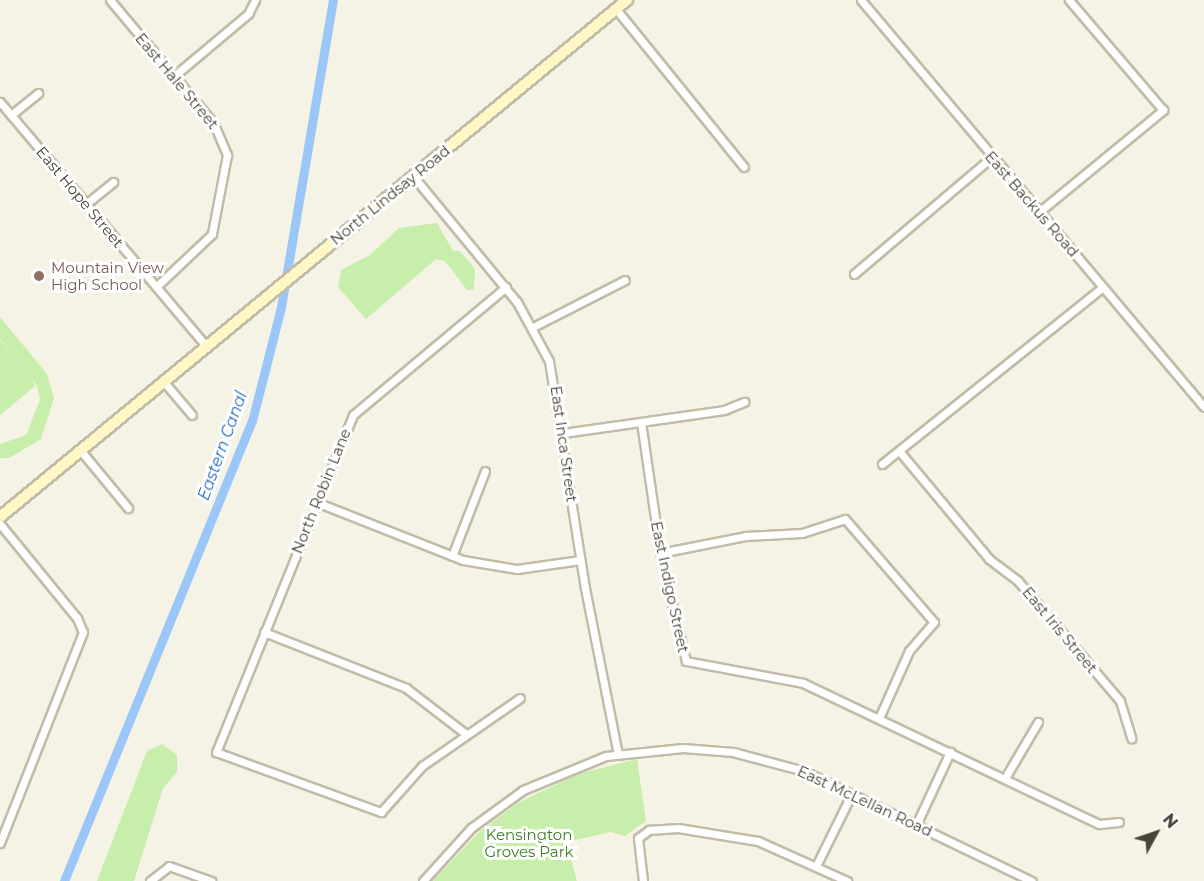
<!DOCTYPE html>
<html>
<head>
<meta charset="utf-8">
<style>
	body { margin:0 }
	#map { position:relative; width:1204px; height:881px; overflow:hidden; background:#f5f2e6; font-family:Montserrat,sans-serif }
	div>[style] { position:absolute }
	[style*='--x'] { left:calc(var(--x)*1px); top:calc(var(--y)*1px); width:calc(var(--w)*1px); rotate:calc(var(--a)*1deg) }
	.green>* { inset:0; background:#c7eeaa }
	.canal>* { height:9px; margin:-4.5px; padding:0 4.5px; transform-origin:4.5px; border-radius:4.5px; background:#9bc7f8 }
	.roads { filter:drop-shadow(2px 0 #c1bca7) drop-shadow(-2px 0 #c1bca7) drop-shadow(0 2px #c1bca7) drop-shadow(0 -2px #c1bca7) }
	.minor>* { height:7px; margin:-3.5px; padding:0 3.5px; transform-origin:3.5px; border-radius:3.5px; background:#fff }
	.secondary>* { height:10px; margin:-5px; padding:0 5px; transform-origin:5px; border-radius:5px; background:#fff8c6 }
	.dots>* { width:16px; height:16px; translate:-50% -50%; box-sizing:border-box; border:3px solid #fff; border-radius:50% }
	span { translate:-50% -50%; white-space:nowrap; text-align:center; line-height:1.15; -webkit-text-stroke:6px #fff; paint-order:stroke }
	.street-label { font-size:15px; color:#484334 }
	.education-label { font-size:15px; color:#785e54 }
	.left { translate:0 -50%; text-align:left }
	.park-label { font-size:15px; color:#398121 }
	.water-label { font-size:16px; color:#2169c1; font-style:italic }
	.north { position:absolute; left:1126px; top:803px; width:60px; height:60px; -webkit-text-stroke:4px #fff; paint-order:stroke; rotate:50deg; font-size:16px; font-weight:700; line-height:24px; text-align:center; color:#484334 }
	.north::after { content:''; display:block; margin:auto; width:21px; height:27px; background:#484334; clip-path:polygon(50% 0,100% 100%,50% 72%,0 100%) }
</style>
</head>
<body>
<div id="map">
	<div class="green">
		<div style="clip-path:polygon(437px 223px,453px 251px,460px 251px,475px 269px,474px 289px,467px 290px,445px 261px,436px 259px,366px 319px,338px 287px,341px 270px,370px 255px,399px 228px)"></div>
		<div style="clip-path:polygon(0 317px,47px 374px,54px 398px,41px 439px,9px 458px,0 458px,0 444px,26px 435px,40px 400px,37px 386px,32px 378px,35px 386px,0 415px,0 340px,31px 377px,0 339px)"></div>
		<div style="clip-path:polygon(162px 744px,177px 755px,177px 772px,163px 788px,134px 881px,97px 881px,147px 751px)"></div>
		<div style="clip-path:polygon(637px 759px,646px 821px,625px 836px,611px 832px,566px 842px,577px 881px,433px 881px,480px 831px,518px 803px,578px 774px)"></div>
	</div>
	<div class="canal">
		<div style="--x:64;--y:881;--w:497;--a:-67.8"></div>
		<div style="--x:252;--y:421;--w:118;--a:-75.7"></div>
		<div style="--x:281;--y:307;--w:311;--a:-80.4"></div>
	</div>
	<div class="roads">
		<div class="minor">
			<div style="--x:110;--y:0;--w:162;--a:50"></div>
			<div style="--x:214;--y:124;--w:34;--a:67"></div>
			<div style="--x:227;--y:155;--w:80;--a:100.8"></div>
			<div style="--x:212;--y:234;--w:77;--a:136.6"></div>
			<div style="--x:861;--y:0;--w:532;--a:49.88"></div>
			<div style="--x:616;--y:9;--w:203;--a:51"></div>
			<div style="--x:174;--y:76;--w:97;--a:-40"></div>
			<div style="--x:248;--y:14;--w:16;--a:-63"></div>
			<div style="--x:0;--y:102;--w:321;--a:49.8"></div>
			<div style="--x:11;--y:115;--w:35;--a:-39"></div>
			<div style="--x:413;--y:176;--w:163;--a:50.5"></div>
			<div style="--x:517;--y:302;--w:67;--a:61.5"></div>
			<div style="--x:549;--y:361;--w:230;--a:81"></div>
			<div style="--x:585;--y:588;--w:169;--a:78.8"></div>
			<div style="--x:86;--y:204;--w:35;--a:-39"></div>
			<div style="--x:1039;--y:212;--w:161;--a:-39.4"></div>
			<div style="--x:1163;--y:110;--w:145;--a:-130.5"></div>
			<div style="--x:854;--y:274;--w:181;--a:-40.3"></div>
			<div style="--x:506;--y:287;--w:199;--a:140.1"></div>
			<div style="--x:353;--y:415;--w:364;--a:112.1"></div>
			<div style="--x:216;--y:752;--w:176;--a:20"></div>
			<div style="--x:381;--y:812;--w:62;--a:-48.3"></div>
			<div style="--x:422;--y:766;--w:119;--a:-34.8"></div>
			<div style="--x:533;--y:327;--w:103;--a:-27.1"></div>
			<div style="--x:164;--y:382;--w:43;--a:49.7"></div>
			<div style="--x:641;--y:422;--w:132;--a:81.7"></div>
			<div style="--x:660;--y:553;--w:111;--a:76.5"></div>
			<div style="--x:686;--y:661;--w:119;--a:10.6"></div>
			<div style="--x:803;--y:683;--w:328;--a:25.5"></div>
			<div style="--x:1099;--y:824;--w:20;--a:-6"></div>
			<div style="--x:563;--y:433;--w:163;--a:-8.1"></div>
			<div style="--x:724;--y:410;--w:22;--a:-22"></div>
			<div style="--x:81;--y:451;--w:74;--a:50.5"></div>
			<div style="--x:900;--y:452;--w:139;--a:50.2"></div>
			<div style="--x:989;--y:559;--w:36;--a:37"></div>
			<div style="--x:1018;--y:581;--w:157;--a:49.6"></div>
			<div style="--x:1120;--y:701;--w:39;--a:73"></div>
			<div style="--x:882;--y:464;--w:283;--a:-38.7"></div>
			<div style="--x:316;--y:502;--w:158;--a:21.5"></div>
			<div style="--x:463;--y:560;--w:55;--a:9.5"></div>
			<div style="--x:517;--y:569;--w:64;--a:-8.1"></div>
			<div style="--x:0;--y:524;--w:122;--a:50.7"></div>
			<div style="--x:77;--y:618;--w:15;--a:67"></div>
			<div style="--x:83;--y:632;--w:227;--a:111.5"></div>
			<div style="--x:660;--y:553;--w:88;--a:-11.2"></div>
			<div style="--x:746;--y:536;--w:56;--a:-3.1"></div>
			<div style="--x:802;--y:533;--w:45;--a:-18"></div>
			<div style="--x:845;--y:519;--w:136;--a:49.2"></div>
			<div style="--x:934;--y:622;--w:38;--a:131"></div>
			<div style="--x:909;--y:651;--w:73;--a:114.1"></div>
			<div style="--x:452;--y:556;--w:91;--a:-68.8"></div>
			<div style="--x:264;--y:632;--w:153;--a:21.5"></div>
			<div style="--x:406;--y:688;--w:76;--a:37.5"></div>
			<div style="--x:1005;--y:778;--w:65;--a:-59.5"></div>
			<div style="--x:916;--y:825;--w:81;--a:-65"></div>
			<div style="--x:816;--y:866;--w:81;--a:-63.7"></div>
			<div style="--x:150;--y:881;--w:24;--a:-38"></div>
			<div style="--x:169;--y:866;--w:45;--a:19.7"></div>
			<div style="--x:423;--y:881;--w:72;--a:-47.8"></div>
			<div style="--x:471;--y:828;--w:64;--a:-36.2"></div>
			<div style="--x:523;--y:790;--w:90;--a:-22.3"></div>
			<div style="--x:606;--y:756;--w:77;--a:-5.9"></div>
			<div style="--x:683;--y:748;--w:50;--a:4.6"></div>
			<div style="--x:733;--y:752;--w:73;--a:15"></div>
			<div style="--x:804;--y:771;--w:253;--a:25.8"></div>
			<div style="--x:643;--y:881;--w:43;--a:-96.6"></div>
			<div style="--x:638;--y:838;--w:14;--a:-36"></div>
			<div style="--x:649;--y:830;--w:29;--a:-4"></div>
			<div style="--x:678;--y:828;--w:81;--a:9.2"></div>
			<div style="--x:758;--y:841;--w:98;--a:24.2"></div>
		</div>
		<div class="secondary">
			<div style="--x:0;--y:517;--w:813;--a:-39.51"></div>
		</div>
	</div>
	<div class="dots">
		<div style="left:39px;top:276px;background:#8d6e63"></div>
	</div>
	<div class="street-label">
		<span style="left:177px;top:81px;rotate:50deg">East Hale Street</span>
		<span style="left:390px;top:195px;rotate:-39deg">North Lindsay Road</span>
		<span style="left:80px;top:197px;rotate:50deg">East Hope Street</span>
		<span style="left:1032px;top:204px;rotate:49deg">East Backus Road</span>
		<span style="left:564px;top:444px;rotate:82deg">East Inca Street</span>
		<span style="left:321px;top:491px;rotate:-68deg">North Robin Lane</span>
		<span style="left:670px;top:587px;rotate:78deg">East Indigo Street</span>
		<span style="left:1060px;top:630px;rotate:50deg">East Iris Street</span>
		<span style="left:865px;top:801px;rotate:25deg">East McLellan Road</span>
	</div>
	<div class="education-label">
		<span class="left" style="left:51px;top:276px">Mountain View<br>High School</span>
	</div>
	<div class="park-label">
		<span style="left:529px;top:843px">Kensington<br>Groves Park</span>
	</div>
	<div class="water-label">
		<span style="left:223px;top:446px;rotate:-70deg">Eastern Canal</span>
	</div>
	<div class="north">N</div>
</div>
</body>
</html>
